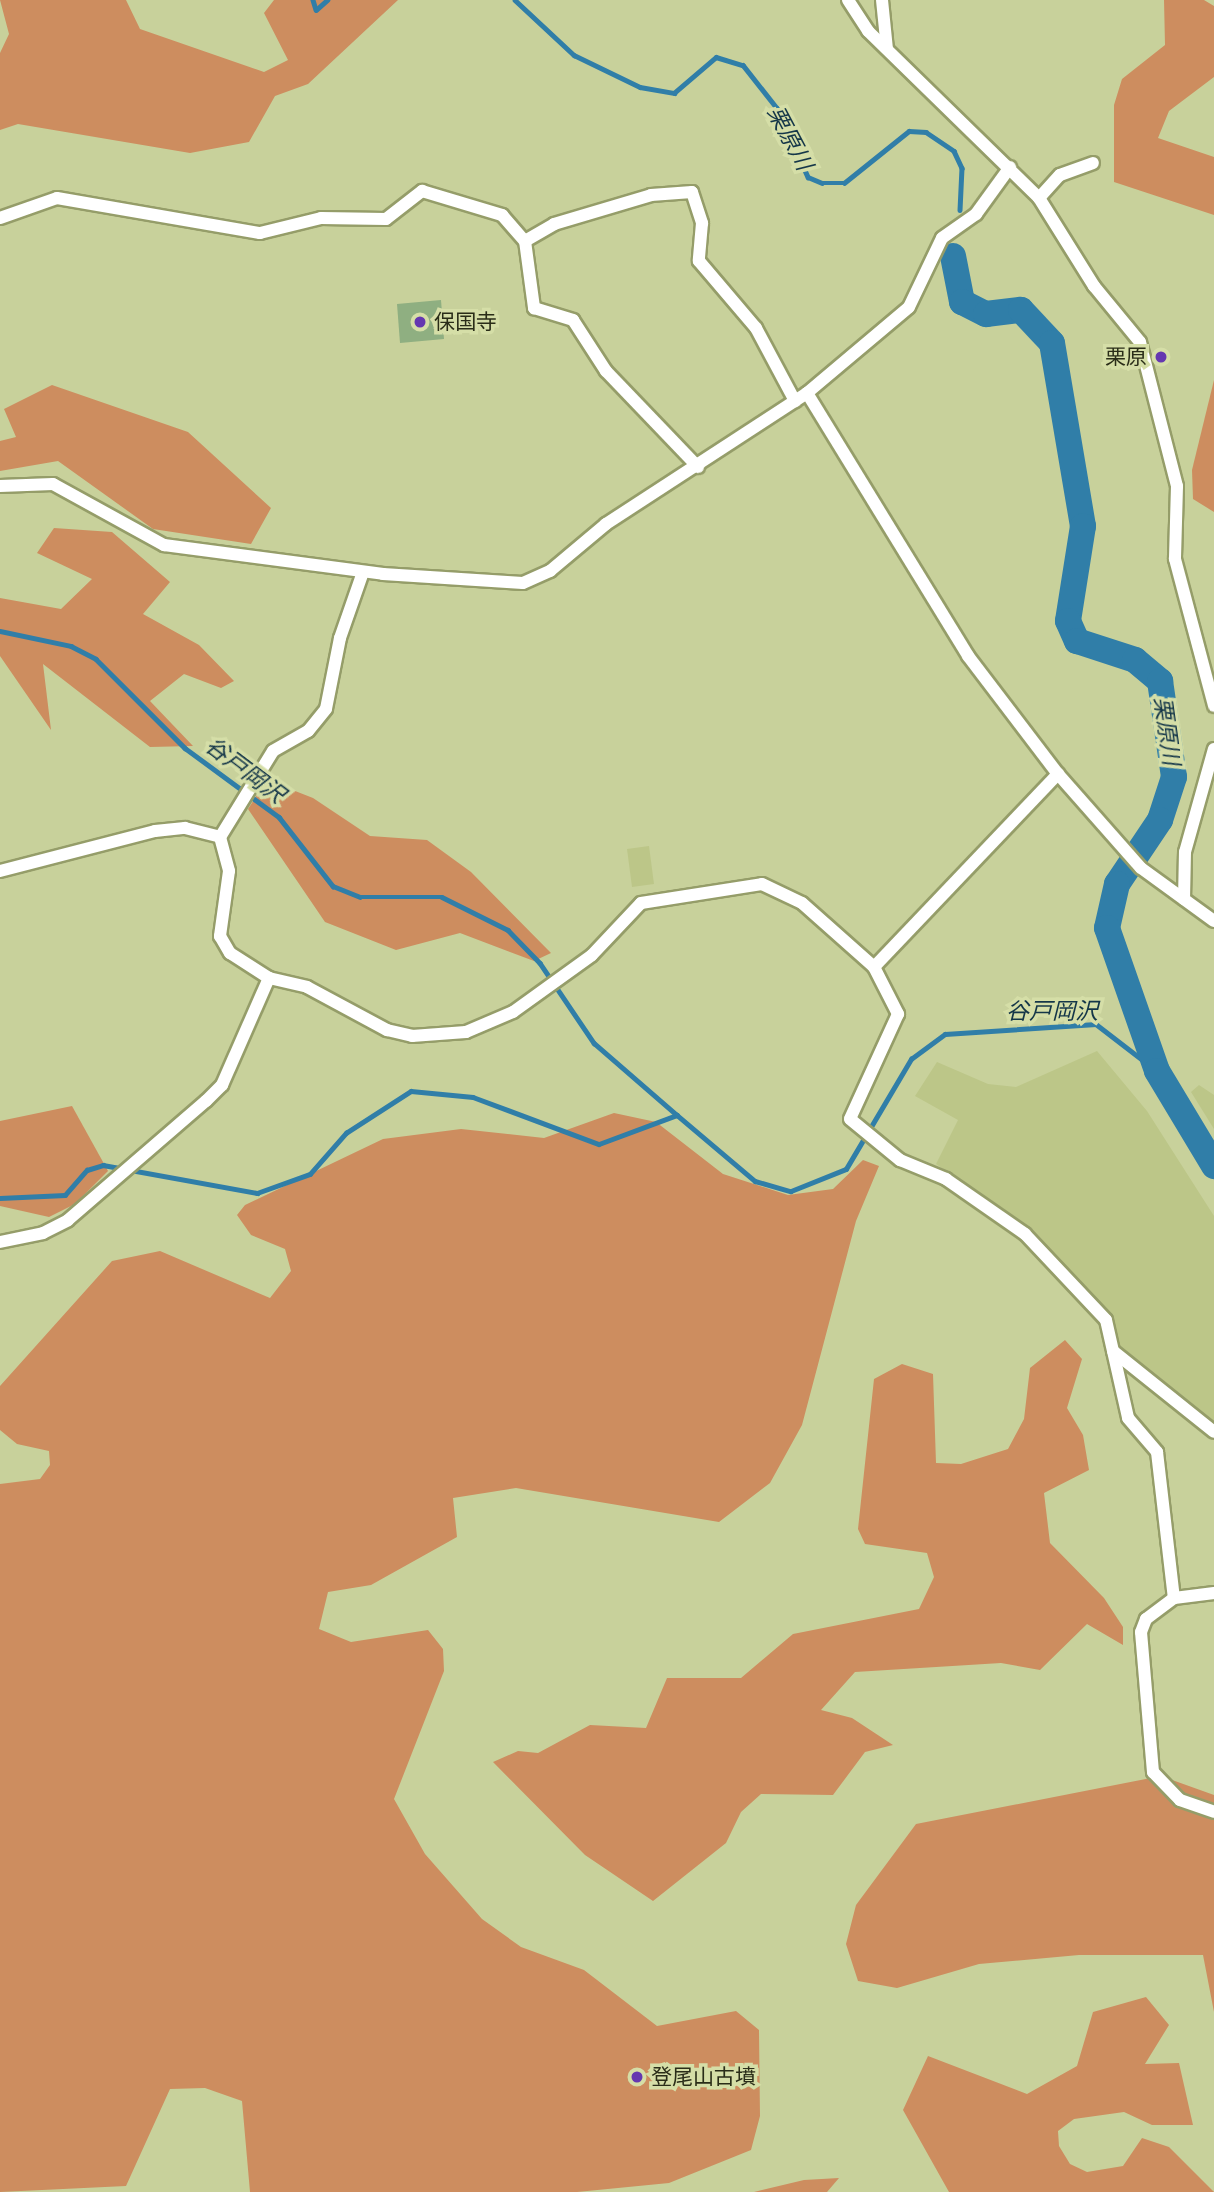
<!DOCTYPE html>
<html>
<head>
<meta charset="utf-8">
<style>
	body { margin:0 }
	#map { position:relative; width:1214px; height:2192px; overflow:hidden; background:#c8d19b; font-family:Arial,"Noto Sans JP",sans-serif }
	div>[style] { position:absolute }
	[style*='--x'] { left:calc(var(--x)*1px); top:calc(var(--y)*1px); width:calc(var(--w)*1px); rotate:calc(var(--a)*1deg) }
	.built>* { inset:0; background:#bcc688 }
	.forest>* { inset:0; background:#cd8d5f }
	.stream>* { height:4.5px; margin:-2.25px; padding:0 2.25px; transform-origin:2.25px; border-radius:2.25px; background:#307ea8 }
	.river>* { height:26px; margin:-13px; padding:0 13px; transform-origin:13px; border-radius:13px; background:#307ea8 }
	.building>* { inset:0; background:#8faf81 }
	.roads { filter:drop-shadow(2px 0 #959d69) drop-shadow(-2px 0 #959d69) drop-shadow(0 2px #959d69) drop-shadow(0 -2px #959d69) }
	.minor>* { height:12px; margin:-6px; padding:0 6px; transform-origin:6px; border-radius:6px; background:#fff }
	.dots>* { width:19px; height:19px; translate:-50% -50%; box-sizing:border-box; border:4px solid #d5dea7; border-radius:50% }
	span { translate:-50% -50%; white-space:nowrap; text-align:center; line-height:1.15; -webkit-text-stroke:7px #d5dea7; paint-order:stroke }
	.poi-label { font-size:21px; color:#2a2d18 }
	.left { translate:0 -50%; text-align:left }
	.right { translate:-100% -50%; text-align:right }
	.water-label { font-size:23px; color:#143648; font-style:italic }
</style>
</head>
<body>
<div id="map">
	<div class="built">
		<div style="clip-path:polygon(649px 846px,654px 884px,632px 887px,627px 849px)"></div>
		<div style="clip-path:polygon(1097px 1051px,1147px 1111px,1214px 1216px,1214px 1425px,1119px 1348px,1108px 1310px,1028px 1229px,936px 1164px,958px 1120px,915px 1096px,937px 1062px,988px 1084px,1016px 1087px)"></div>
		<div style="clip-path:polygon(1199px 1085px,1214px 1095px,1214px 1129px,1191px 1092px)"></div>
	</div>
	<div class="forest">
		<div style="clip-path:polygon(0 0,126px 0,140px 29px,264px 72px,288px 60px,264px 13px,274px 0,398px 0,308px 84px,275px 96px,249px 142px,190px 153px,18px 124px,0 130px,0 53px,9px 34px)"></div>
		<div style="clip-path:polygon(1164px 0,1204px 0,1214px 6px,1214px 77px,1169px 111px,1158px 138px,1214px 157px,1214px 215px,1114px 182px,1114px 105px,1122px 79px,1165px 45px)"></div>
		<div style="clip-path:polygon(1214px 380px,1214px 512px,1193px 499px,1192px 470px)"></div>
		<div style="clip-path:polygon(52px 385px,188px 432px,271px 508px,251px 544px,153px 529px,58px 461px,0 471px,0 441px,16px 437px,4px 409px)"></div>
		<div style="clip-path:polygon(54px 528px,112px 532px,170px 582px,143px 614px,199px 645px,234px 681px,221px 688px,184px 674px,150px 701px,193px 746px,150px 747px,43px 664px,51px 730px,0 656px,0 598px,61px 609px,92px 579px,37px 553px)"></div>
		<div style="clip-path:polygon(267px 780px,313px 798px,370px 836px,427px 840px,471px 872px,551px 953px,534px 961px,460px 933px,396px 950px,325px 922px,248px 809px)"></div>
		<div style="clip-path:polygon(72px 1106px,108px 1171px,75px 1204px,49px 1217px,0 1206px,0 1121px)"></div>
		<div style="clip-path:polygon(614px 1113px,656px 1122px,723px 1174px,788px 1195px,833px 1189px,863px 1160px,879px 1166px,856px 1221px,802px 1425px,770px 1483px,719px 1522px,516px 1488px,453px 1498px,457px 1537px,371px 1585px,328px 1592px,319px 1629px,351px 1642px,428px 1630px,443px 1649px,444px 1671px,394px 1799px,425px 1854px,482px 1919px,521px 1947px,584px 1970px,657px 2026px,736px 2011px,759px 2030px,760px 2116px,751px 2150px,669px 2183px,577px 2192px,250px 2192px,242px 2101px,205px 2088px,170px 2089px,126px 2186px,0 2192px,0 1484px,40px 1479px,50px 1465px,49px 1451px,17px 1444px,0 1430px,0 1386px,112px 1261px,160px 1251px,270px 1298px,291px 1271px,285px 1249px,251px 1235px,237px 1215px,245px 1205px,383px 1139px,461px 1129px,544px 1138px)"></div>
		<div style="clip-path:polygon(1065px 1340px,1082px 1359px,1067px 1408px,1083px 1435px,1089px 1470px,1044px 1493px,1050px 1543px,1104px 1598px,1123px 1627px,1123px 1645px,1087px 1624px,1040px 1670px,1001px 1663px,855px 1672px,821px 1710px,852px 1718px,893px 1745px,865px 1752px,833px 1795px,761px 1794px,741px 1812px,726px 1843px,653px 1901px,585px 1855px,493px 1762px,518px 1751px,538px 1753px,590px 1725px,646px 1728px,667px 1678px,741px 1678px,793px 1634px,919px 1609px,934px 1577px,927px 1553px,865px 1544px,858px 1529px,874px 1379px,902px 1364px,933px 1374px,936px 1463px,961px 1464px,1008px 1449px,1024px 1419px,1030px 1368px)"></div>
		<div style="clip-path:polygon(1161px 1776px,1214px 1795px,1214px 2012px,1203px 1955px,1079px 1955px,979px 1964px,897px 1988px,858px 1981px,846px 1944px,856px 1905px,916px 1824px)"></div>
		<div style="clip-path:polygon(1146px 1997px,1169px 2025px,1145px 2064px,1179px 2063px,1193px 2125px,1152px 2125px,1124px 2112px,1074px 2119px,1058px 2131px,1059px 2146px,1070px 2164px,1087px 2172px,1123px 2166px,1142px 2138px,1169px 2147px,1214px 2192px,949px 2192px,903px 2110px,928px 2056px,1027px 2094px,1077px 2066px,1093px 2012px)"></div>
		<div style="clip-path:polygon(839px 2178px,827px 2192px,754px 2192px,804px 2180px)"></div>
	</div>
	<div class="stream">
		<div style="--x:313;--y:0;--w:10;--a:73"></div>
		<div style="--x:316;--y:10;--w:15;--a:-42"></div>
		<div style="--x:515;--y:0;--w:81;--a:43"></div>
		<div style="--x:574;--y:55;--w:73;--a:25.9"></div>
		<div style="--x:640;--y:87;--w:35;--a:10"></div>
		<div style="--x:674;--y:93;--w:55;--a:-40.6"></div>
		<div style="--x:716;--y:57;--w:28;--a:17"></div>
		<div style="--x:743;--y:65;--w:55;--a:51.7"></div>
		<div style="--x:777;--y:108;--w:76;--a:65.8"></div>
		<div style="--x:808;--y:177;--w:15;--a:23"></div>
		<div style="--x:822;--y:183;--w:22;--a:0"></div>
		<div style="--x:844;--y:183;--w:83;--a:-38.7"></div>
		<div style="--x:909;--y:131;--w:17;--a:3"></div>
		<div style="--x:926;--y:132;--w:34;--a:34"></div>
		<div style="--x:954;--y:151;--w:19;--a:65"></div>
		<div style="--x:962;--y:168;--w:42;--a:92.7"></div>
		<div style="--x:0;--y:631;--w:73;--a:11.9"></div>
		<div style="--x:71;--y:646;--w:28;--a:27"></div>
		<div style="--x:96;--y:659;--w:126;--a:45"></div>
		<div style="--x:185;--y:748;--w:117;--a:36.3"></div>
		<div style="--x:279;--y:817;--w:88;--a:52"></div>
		<div style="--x:333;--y:886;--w:29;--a:22"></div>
		<div style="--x:360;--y:897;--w:82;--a:0"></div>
		<div style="--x:442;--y:897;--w:74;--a:26.6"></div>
		<div style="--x:508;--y:930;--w:46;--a:45.9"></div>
		<div style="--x:540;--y:963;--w:97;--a:56"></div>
		<div style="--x:594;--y:1043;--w:110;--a:40.9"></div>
		<div style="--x:0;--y:1198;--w:65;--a:-2.6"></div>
		<div style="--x:65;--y:1195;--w:33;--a:-49"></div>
		<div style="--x:87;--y:1170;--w:17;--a:-17"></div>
		<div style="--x:103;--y:1165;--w:157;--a:10.3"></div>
		<div style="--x:257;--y:1193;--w:56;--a:-19.7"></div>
		<div style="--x:310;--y:1174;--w:55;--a:-48.7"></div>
		<div style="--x:346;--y:1133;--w:77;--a:-32.9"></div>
		<div style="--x:411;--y:1091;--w:62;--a:5.5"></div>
		<div style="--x:473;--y:1097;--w:134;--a:20.5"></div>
		<div style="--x:599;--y:1144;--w:83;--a:-20.4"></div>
		<div style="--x:677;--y:1115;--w:102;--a:40.2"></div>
		<div style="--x:755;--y:1181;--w:37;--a:16"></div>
		<div style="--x:791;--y:1191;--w:59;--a:-21.8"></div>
		<div style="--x:846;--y:1169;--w:128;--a:-59.4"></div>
		<div style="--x:911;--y:1059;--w:42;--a:-36.3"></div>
		<div style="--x:945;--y:1034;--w:151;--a:-3.8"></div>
		<div style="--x:1096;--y:1024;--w:77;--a:37.6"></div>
	</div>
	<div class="river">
		<div style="--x:953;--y:256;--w:47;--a:78.9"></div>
		<div style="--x:962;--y:302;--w:27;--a:27"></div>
		<div style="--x:986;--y:314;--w:35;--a:-7"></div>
		<div style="--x:1021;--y:310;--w:45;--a:46.8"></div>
		<div style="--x:1052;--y:343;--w:186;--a:80.4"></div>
		<div style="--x:1083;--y:526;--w:96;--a:99"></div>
		<div style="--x:1068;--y:621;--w:22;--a:66"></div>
		<div style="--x:1077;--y:641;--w:61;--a:18.1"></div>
		<div style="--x:1135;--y:660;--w:33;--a:40"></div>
		<div style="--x:1160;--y:681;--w:97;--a:81.7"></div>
		<div style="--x:1174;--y:777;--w:45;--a:108"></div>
		<div style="--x:1160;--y:820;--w:77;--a:123.9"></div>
		<div style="--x:1117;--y:884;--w:45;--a:102.8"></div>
		<div style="--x:1107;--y:928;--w:151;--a:70.7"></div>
		<div style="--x:1157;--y:1071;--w:111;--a:59"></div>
	</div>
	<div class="building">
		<div style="clip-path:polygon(441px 300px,444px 339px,400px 343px,397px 304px)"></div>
	</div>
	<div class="roads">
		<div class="minor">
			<div style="--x:848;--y:0;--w:37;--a:57"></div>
			<div style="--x:868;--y:31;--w:239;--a:44.3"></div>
			<div style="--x:1039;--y:198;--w:104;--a:58"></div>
			<div style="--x:1094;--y:286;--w:72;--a:50.6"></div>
			<div style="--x:1140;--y:342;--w:149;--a:75.6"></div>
			<div style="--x:1177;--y:486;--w:73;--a:91.6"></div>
			<div style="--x:1175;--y:559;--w:152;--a:75.1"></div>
			<div style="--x:882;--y:0;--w:49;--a:84.2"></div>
			<div style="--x:1039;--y:198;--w:31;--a:-48"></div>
			<div style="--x:1060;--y:175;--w:35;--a:-20"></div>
			<div style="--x:0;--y:218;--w:60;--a:-19.3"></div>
			<div style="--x:57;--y:198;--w:206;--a:9.8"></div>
			<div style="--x:260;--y:233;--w:63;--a:-13.8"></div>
			<div style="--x:321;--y:218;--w:65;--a:0.9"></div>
			<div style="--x:386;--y:219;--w:46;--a:-37.9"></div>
			<div style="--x:422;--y:191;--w:84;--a:16.7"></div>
			<div style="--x:502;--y:215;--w:35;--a:49"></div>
			<div style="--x:525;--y:241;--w:68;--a:82.3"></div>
			<div style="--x:534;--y:308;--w:41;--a:17.1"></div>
			<div style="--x:573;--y:320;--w:61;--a:57.1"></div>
			<div style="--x:606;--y:371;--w:133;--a:46.2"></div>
			<div style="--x:525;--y:241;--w:34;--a:-30"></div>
			<div style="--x:554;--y:224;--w:101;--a:-16.6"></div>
			<div style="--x:651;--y:195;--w:41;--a:-4.2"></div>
			<div style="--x:692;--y:192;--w:33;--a:72"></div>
			<div style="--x:702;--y:223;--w:38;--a:95"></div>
			<div style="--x:699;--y:261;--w:88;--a:49.6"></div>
			<div style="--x:756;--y:328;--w:83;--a:61.9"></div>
			<div style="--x:807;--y:393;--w:308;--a:58.5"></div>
			<div style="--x:968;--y:656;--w:148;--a:52.7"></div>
			<div style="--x:1058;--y:774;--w:125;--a:48.6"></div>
			<div style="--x:1141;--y:868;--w:90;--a:36"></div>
			<div style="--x:0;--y:486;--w:53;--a:-2.2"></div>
			<div style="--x:53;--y:484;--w:127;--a:28.8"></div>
			<div style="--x:164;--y:545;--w:221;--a:7.5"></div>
			<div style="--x:383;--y:574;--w:140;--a:3.7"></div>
			<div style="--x:523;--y:583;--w:30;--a:-24"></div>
			<div style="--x:550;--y:571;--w:73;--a:-40"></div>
			<div style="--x:606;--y:524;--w:240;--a:-33.1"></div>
			<div style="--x:807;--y:393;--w:133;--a:-40.1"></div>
			<div style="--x:909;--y:307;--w:76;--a:-64.4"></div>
			<div style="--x:942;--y:238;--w:42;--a:-35.2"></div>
			<div style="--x:976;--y:214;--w:58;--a:-54.1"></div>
			<div style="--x:363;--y:572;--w:70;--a:109.2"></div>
			<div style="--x:340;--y:638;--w:72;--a:101.2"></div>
			<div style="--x:326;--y:709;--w:28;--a:129"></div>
			<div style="--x:308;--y:731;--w:40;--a:150.3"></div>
			<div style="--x:273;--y:751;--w:101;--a:121.6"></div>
			<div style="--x:220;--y:837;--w:35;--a:75"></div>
			<div style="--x:229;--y:871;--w:66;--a:97.9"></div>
			<div style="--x:220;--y:936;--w:20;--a:60"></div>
			<div style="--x:230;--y:953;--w:46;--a:32.7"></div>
			<div style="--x:269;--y:978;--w:39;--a:13"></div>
			<div style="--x:307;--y:987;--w:91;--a:28.3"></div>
			<div style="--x:387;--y:1030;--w:26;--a:13"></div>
			<div style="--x:412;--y:1036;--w:54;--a:-4.2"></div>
			<div style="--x:466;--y:1032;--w:51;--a:-23.1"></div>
			<div style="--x:513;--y:1012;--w:97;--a:-35.8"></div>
			<div style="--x:592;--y:955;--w:71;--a:-46.7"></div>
			<div style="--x:641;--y:903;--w:122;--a:-8.9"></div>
			<div style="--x:762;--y:884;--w:44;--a:25.4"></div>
			<div style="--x:802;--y:903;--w:96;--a:41.6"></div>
			<div style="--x:874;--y:967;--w:53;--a:62.9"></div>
			<div style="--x:898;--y:1014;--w:115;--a:114.6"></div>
			<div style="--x:850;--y:1119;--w:65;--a:39.4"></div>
			<div style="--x:900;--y:1160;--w:50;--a:22.4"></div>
			<div style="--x:946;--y:1179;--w:96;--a:34.8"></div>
			<div style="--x:1025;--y:1234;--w:118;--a:46.7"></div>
			<div style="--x:1106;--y:1320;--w:100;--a:77.3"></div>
			<div style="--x:1128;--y:1418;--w:45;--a:49.5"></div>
			<div style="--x:1157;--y:1452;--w:147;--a:83.4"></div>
			<div style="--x:0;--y:871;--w:160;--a:-14.5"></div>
			<div style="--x:155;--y:831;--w:30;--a:-6"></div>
			<div style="--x:185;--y:828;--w:36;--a:14"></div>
			<div style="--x:1184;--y:899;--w:47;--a:-88.8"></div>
			<div style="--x:1185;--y:852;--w:107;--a:-74.3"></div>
			<div style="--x:874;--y:967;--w:267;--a:-46.4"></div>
			<div style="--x:0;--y:1242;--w:44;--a:-11.8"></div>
			<div style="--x:43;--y:1233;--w:28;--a:-27"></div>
			<div style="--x:68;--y:1220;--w:182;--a:-40.8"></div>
			<div style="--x:206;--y:1101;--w:23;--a:-45"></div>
			<div style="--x:222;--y:1085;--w:117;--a:-66.3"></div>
			<div style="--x:1113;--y:1351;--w:129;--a:38.7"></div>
			<div style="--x:1214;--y:1593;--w:40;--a:172.9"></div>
			<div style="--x:1174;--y:1598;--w:35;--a:143"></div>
			<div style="--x:1146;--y:1619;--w:14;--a:111"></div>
			<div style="--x:1141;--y:1632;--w:141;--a:85.1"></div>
			<div style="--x:1153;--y:1772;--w:39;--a:46"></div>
			<div style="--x:1180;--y:1800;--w:36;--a:19"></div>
		</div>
	</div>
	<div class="dots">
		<div style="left:420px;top:322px;background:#6538b0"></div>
		<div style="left:1161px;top:357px;background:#6538b0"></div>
		<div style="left:637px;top:2077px;background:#6538b0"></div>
	</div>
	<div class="poi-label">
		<span class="left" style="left:434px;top:322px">保国寺</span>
		<span class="right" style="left:1147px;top:357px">栗原</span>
		<span class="left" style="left:651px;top:2077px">登尾山古墳</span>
	</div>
	<div class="water-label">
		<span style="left:790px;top:138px;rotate:62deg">栗原川</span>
		<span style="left:1167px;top:731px;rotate:82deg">栗原川</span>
		<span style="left:245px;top:770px;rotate:37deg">谷戸岡沢</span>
		<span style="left:1052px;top:1011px">谷戸岡沢</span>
	</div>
</div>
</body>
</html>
